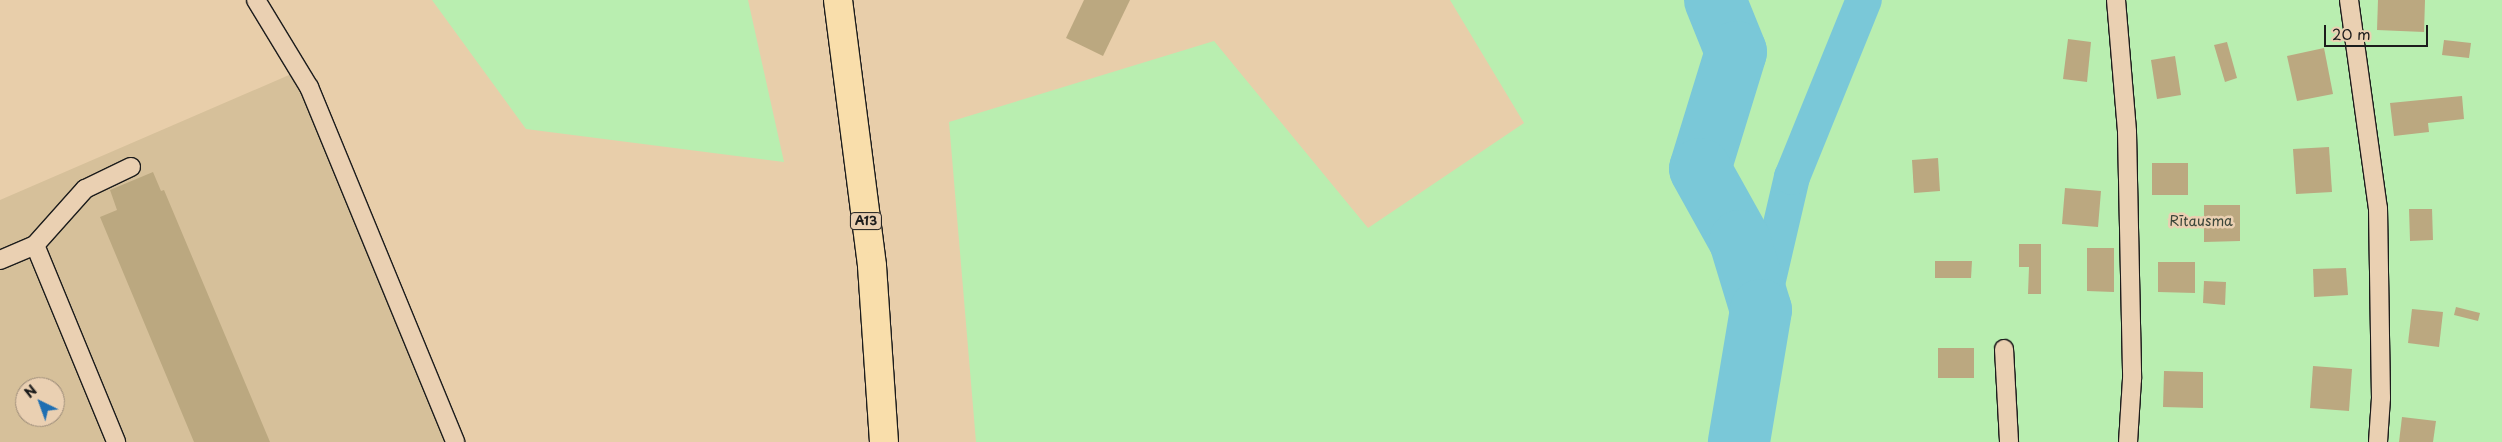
<!DOCTYPE html>
<html>
<head>
<meta charset="utf-8">
<style>
	body { margin:0 }
	#map { position:relative; width:2502px; height:442px; overflow:hidden; background:#e8ceaa; font-family:"Playpen Sans",sans-serif }
	div>[style] { position:absolute }
	[style*='--x'] { left:calc(var(--x)*1px); top:calc(var(--y)*1px); width:calc(var(--w)*1px); rotate:calc(var(--a)*1deg) }
	.built>* { inset:0; background:#d6c09a }
	.green>* { inset:0; background:#b9eeb0 }
	.canal>* { height:36px; margin:-18px; padding:0 18px; transform-origin:18px; border-radius:18px; background:#7ac8d8 }
	.river>* { height:62px; margin:-31px; padding:0 31px; transform-origin:31px; border-radius:31px; background:#7ac8d8 }
	.building>* { inset:0; background:#bba880 }
	.roads { filter:drop-shadow(1px 0 #1c1c1c) drop-shadow(-1px 0 #1c1c1c) drop-shadow(0 1px #1c1c1c) drop-shadow(0 -1px #1c1c1c) }
	.service>* { height:18px; margin:-9px; padding:0 9px; transform-origin:9px; border-radius:9px; background:#ead0b2 }
	.primary>* { height:28px; margin:-14px; padding:0 14px; transform-origin:14px; border-radius:14px; background:#f9deab }
	span { translate:-50% -50%; white-space:nowrap; text-align:center; line-height:1.15; -webkit-text-stroke:5px #ead0b2; paint-order:stroke }
	.shield-label span { padding:1px 4px; background:#ead0b2; border:1px solid; border-radius:4px; -webkit-text-stroke-width:0 }
	.shield-label { font-size:12px; color:#1c1c1c; font-weight:700 }
	.park-label { font-size:14px; color:#3b463a }
	.north { position:absolute; left:15px; top:377px; width:50px; height:50px; box-sizing:border-box; background:#ead0b2; border:1px solid #988876; border-radius:50%; rotate:318deg; font-size:14px; font-weight:700; line-height:20px; text-align:center; color:#1c1c1c }
	.north::after { content:''; display:block; margin:auto; width:18px; height:22px; background:#1f6fb2; clip-path:polygon(50% 0,100% 100%,50% 72%,0 100%) }
	.scale { position:absolute; left:2324px; top:25px; width:104px; height:22px; box-sizing:border-box; border:2px solid #1c1c1c; border-top:0; padding-left:6px; font-size:15px; line-height:18px; white-space:nowrap; color:#1c1c1c; -webkit-text-stroke:4px #ead0b2; paint-order:stroke }
</style>
</head>
<body>
<div id="map">
	<div class="built">
		<div style="clip-path:polygon(evenodd,296px 72px,452px 442px,0 442px,0 200px,296px 72px,25px 387px,55px 387px,55px 417px,25px 417px,25px 387px)"></div>
	</div>
	<div class="green">
		<div style="clip-path:polygon(432px 0,748px 0,784px 162px,526px 129px)"></div>
		<div style="clip-path:polygon(1450px 0,2502px 0,2502px 442px,976px 442px,949px 122px,1214px 41px,1368px 228px,1524px 123px)"></div>
	</div>
	<div class="canal">
		<div style="--x:1761;--y:310;--w:137;--a:-76.9"></div>
		<div style="--x:1792;--y:177;--w:191;--a:-67.9"></div>
	</div>
	<div class="river">
		<div style="--x:1715;--y:0;--w:56;--a:68"></div>
		<div style="--x:1736;--y:52;--w:122;--a:107.1"></div>
		<div style="--x:1700;--y:169;--w:82;--a:60.9"></div>
		<div style="--x:1740;--y:241;--w:72;--a:73.1"></div>
		<div style="--x:1761;--y:310;--w:134;--a:99.5"></div>
	</div>
	<div class="building">
		<div style="clip-path:polygon(1084px 0,1130px 0,1103px 56px,1066px 38px)"></div>
		<div style="clip-path:polygon(2378px 0,2425px 0,2424px 32px,2377px 30px)"></div>
		<div style="clip-path:polygon(2068px 39px,2091px 42px,2087px 82px,2063px 79px)"></div>
		<div style="clip-path:polygon(2444px 40px,2471px 43px,2469px 58px,2442px 55px)"></div>
		<div style="clip-path:polygon(2227px 42px,2237px 78px,2225px 82px,2214px 45px)"></div>
		<div style="clip-path:polygon(2324px 48px,2333px 94px,2297px 101px,2287px 56px)"></div>
		<div style="clip-path:polygon(2175px 56px,2181px 95px,2157px 99px,2151px 60px)"></div>
		<div style="clip-path:polygon(2462px 96px,2464px 119px,2428px 123px,2429px 132px,2394px 136px,2390px 103px)"></div>
		<div style="clip-path:polygon(2329px 147px,2332px 192px,2296px 194px,2293px 149px)"></div>
		<div style="clip-path:polygon(1938px 158px,1940px 191px,1914px 193px,1912px 160px)"></div>
		<div style="clip-path:polygon(2152px 163px,2188px 163px,2188px 195px,2152px 195px)"></div>
		<div style="clip-path:polygon(153px 172px,161px 191px,164px 190px,270px 442px,194px 442px,100px 217px,117px 210px,110px 190px)"></div>
		<div style="clip-path:polygon(2065px 188px,2101px 191px,2098px 227px,2062px 224px)"></div>
		<div style="clip-path:polygon(2204px 205px,2240px 205px,2240px 241px,2204px 242px)"></div>
		<div style="clip-path:polygon(2409px 209px,2432px 209px,2433px 240px,2410px 241px)"></div>
		<div style="clip-path:polygon(2019px 244px,2041px 244px,2041px 294px,2028px 294px,2029px 267px,2019px 267px)"></div>
		<div style="clip-path:polygon(2087px 248px,2114px 248px,2114px 292px,2087px 291px)"></div>
		<div style="clip-path:polygon(1935px 261px,1972px 261px,1971px 278px,1935px 278px)"></div>
		<div style="clip-path:polygon(2158px 262px,2195px 262px,2195px 293px,2158px 292px)"></div>
		<div style="clip-path:polygon(2346px 268px,2348px 295px,2314px 297px,2313px 269px)"></div>
		<div style="clip-path:polygon(2204px 281px,2226px 282px,2225px 305px,2203px 303px)"></div>
		<div style="clip-path:polygon(2456px 307px,2480px 313px,2478px 321px,2454px 315px)"></div>
		<div style="clip-path:polygon(2412px 309px,2443px 312px,2439px 347px,2408px 343px)"></div>
		<div style="clip-path:polygon(1938px 348px,1974px 348px,1974px 378px,1938px 378px)"></div>
		<div style="clip-path:polygon(2313px 366px,2352px 369px,2349px 411px,2310px 408px)"></div>
		<div style="clip-path:polygon(2164px 371px,2203px 372px,2203px 408px,2163px 407px)"></div>
		<div style="clip-path:polygon(2402px 417px,2436px 421px,2433px 442px,2399px 442px)"></div>
	</div>
	<div class="roads">
		<div class="service">
			<div style="--x:256;--y:0;--w:102;--a:58.7"></div>
			<div style="--x:309;--y:87;--w:384;--a:67.6"></div>
			<div style="--x:2116;--y:0;--w:132;--a:85.2"></div>
			<div style="--x:2127;--y:132;--w:247;--a:88.8"></div>
			<div style="--x:2132;--y:379;--w:63;--a:93.6"></div>
			<div style="--x:2349;--y:0;--w:210;--a:82.1"></div>
			<div style="--x:2378;--y:208;--w:190;--a:89.1"></div>
			<div style="--x:2381;--y:398;--w:44;--a:93.9"></div>
			<div style="--x:35;--y:245;--w:75;--a:-48.2"></div>
			<div style="--x:85;--y:189;--w:51;--a:-25.6"></div>
			<div style="--x:0;--y:260;--w:38;--a:-23"></div>
			<div style="--x:35;--y:245;--w:213;--a:67.6"></div>
			<div style="--x:2004;--y:349;--w:93;--a:86.9"></div>
		</div>
		<div class="primary">
			<div style="--x:838;--y:0;--w:268;--a:82.7"></div>
			<div style="--x:872;--y:266;--w:176;--a:86.1"></div>
		</div>
	</div>
	<div class="shield-label">
		<span style="left:866px;top:221px">A13</span>
	</div>
	<div class="park-label">
		<span style="left:2201px;top:221px">Rītausma</span>
	</div>
	<div class="north">N</div>
	<div class="scale">20 m</div>
</div>
</body>
</html>
